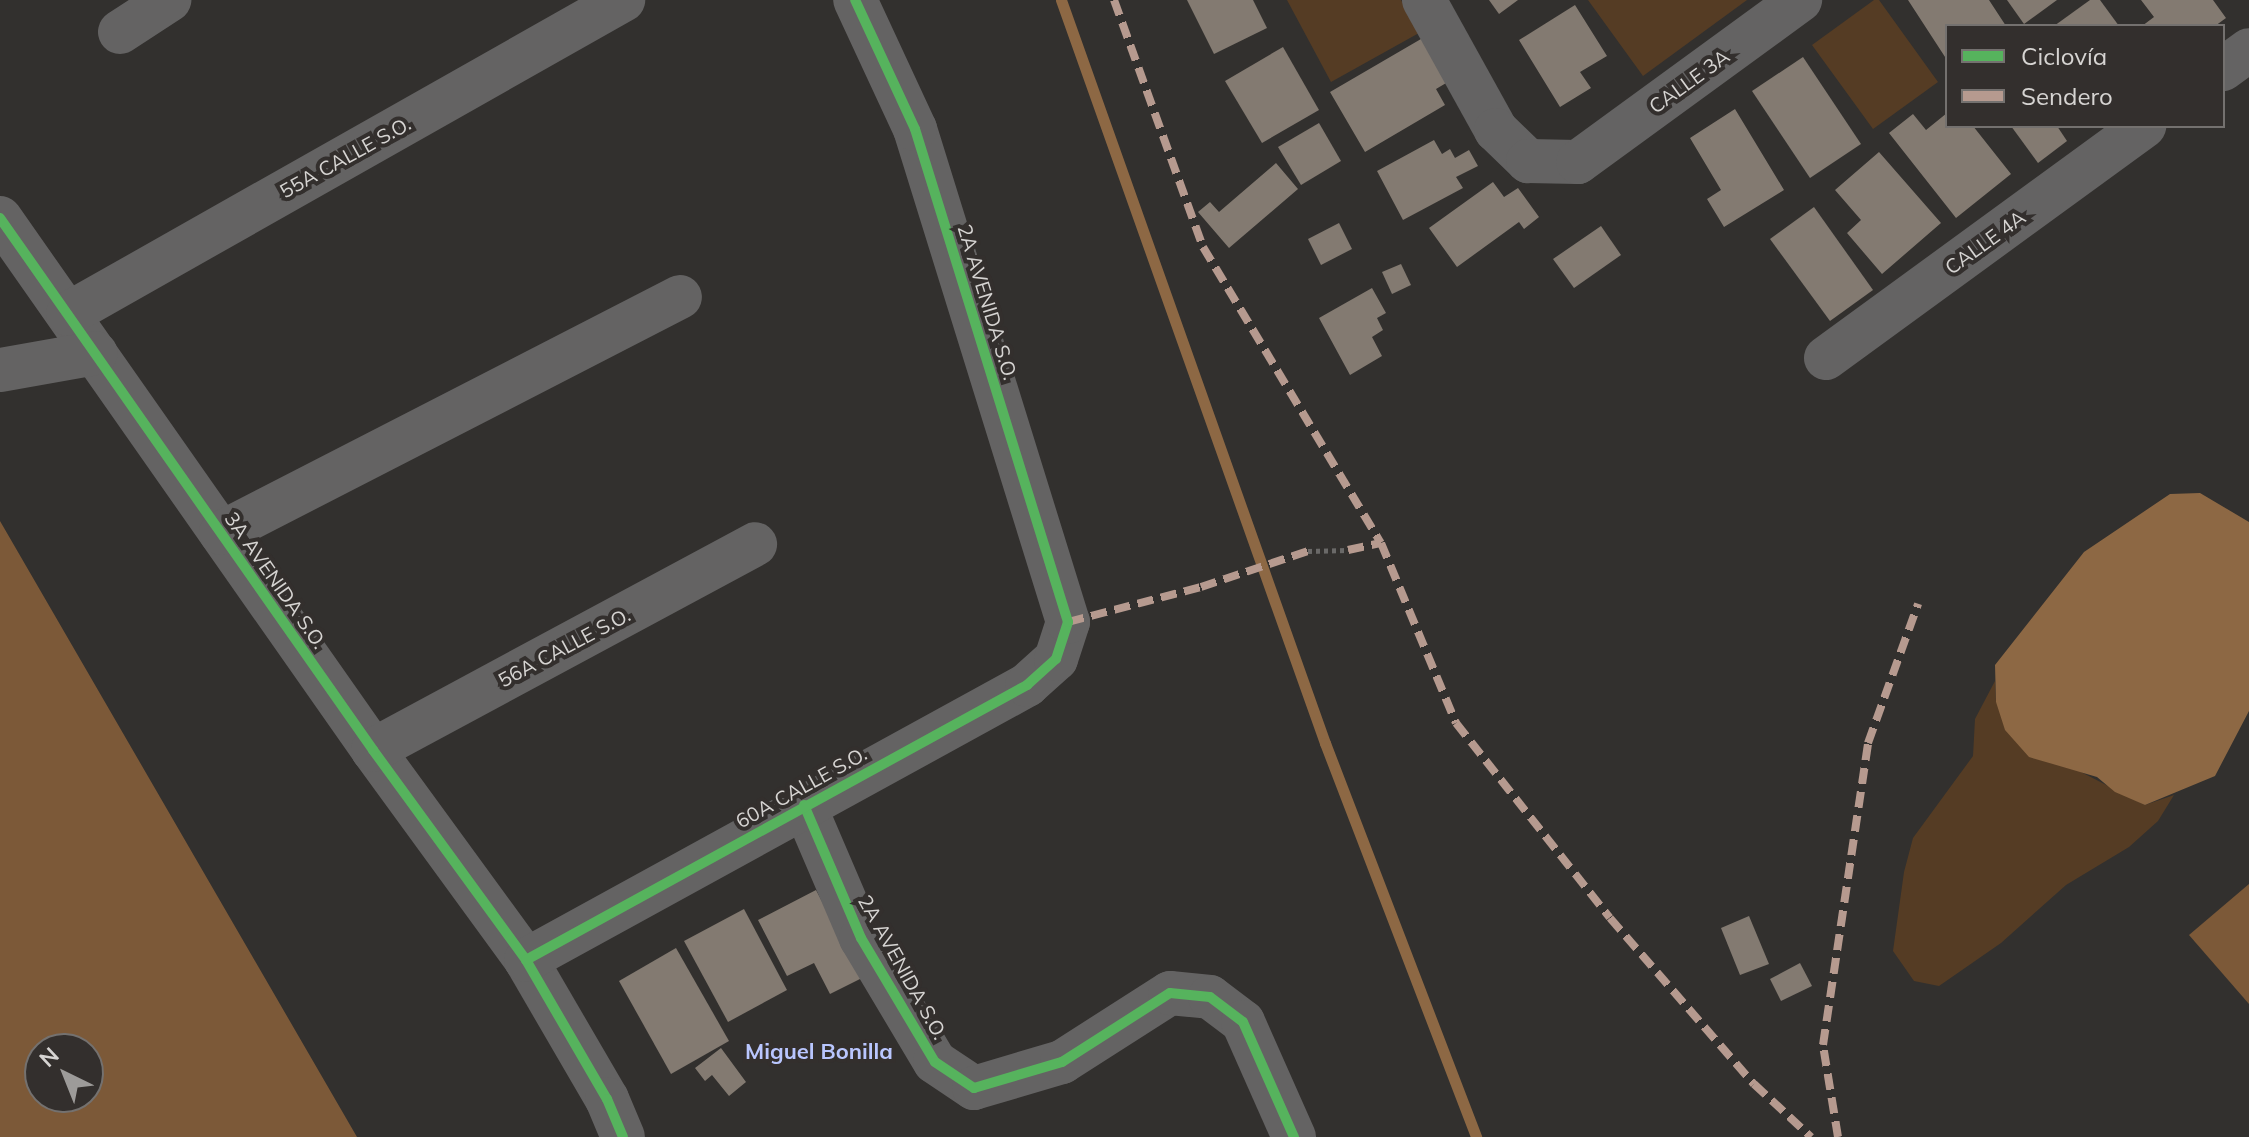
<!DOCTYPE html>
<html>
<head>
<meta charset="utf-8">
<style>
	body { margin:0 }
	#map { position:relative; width:2249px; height:1137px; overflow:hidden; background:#32302e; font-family:Mulish,sans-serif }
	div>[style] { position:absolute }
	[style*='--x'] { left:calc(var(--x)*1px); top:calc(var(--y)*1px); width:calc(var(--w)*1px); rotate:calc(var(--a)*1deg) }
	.green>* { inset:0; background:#553c24 }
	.forest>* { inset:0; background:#7c5938 }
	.water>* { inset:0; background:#8d6844 }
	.stream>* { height:11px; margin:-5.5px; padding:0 5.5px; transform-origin:5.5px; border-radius:5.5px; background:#8d6844 }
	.building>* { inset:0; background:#837a71 }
	.path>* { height:5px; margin-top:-2.5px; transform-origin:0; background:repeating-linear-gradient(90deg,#6a6968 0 4px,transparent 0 8px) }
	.minor>* { height:44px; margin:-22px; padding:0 22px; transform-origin:22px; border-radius:22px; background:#646363 }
	.quiet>* { height:8px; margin-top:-4px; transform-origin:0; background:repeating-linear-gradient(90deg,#b69a8f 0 16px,transparent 0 24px) }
	.cycleway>* { height:10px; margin:-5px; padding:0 5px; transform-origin:5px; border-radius:5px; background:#56b35d }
	span { translate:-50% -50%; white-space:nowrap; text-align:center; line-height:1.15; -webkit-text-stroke:8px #332f2d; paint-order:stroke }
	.street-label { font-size:20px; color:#d6d4d2 }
	.neighbourhood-label { font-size:22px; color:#b9c6fe; font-weight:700 }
	.legend { position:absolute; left:1945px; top:24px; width:280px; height:104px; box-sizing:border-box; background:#332f2d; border:2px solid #74716f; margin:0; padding:10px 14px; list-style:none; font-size:24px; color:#d6d4d2 }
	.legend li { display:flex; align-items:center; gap:16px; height:40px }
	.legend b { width:40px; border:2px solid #74716f }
	.north { position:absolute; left:24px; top:1033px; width:80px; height:80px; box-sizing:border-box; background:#332f2d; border:2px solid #74716f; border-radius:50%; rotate:317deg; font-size:22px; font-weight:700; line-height:32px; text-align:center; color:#d6d4d2 }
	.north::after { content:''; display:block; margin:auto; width:28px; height:36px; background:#9d9b99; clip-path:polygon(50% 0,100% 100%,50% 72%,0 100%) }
</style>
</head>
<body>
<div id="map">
	<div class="green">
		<div style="clip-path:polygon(1287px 0,1401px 0,1419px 33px,1331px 82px)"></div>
		<div style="clip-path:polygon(1588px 0,1747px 0,1643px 76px)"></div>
		<div style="clip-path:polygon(1874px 0,1879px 0,1938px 82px,1873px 129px,1812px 45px)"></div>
		<div style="clip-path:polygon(1995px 681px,1996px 702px,2081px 772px,2145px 805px,2174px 795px,2158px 821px,2129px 847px,2066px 885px,2001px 943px,1939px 986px,1914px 981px,1893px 951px,1904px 872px,1913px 838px,1973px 756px,1975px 719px)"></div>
	</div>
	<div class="forest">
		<div style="clip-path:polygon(evenodd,0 521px,357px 1137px,0 1137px,0 521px,40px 1049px,88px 1049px,88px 1097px,40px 1097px,40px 1049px)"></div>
		<div style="clip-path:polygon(2249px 884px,2249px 1004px,2189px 935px)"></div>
	</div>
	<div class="water">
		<div style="clip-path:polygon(2200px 493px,2249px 522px,2249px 711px,2215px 776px,2145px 805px,2115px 792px,2097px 777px,2029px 757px,2005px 730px,1996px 702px,1995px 665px,2084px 552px,2170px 494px)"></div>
	</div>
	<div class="stream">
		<div style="--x:1061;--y:0;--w:789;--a:70.44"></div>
		<div style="--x:1325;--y:743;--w:422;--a:69"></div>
	</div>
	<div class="building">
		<div style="clip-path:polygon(1187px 0,1253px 0,1267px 28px,1214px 54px)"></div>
		<div style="clip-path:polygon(1489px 0,1518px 0,1499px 14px)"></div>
		<div style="clip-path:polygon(1908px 0,1989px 0,2006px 26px,1947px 26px,1947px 60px)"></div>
		<div style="clip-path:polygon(2007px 0,2057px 0,2024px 24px)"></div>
		<div style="clip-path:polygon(2090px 0,2100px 0,2119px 26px,2054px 26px)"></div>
		<div style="clip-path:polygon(2141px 0,2213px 0,2226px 18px,2215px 26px,2142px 26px,2154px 17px)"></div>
		<div style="clip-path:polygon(1575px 5px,1607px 56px,1580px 72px,1591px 88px,1560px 107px,1519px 40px)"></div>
		<div style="clip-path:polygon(1433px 32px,1458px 76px,1436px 89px,1445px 105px,1365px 152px,1330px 92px)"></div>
		<div style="clip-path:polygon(1283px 47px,1319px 110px,1262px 143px,1225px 81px)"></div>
		<div style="clip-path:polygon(1803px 57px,1861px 144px,1810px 178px,1752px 91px)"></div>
		<div style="clip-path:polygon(1735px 109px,1784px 190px,1724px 227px,1707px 199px,1721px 190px,1690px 138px)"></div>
		<div style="clip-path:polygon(1947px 113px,1947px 126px,1973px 126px,2011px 174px,1956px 218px,1889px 133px,1913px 114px,1926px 130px)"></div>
		<div style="clip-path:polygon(1319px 123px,1341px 161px,1301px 185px,1278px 147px)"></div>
		<div style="clip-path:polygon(2011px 126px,2057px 126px,2067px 141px,2038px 163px)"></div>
		<div style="clip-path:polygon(1434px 140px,1442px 154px,1450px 149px,1455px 158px,1469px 150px,1478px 166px,1456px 177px,1463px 188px,1403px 220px,1377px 171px)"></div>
		<div style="clip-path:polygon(1879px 152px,1941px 223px,1882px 274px,1847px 233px,1861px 220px,1835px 190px)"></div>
		<div style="clip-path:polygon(1276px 163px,1298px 189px,1229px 248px,1198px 212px,1210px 202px,1219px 212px)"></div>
		<div style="clip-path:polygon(1493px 182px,1504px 197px,1518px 188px,1539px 217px,1524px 229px,1519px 222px,1457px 267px,1429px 228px)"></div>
		<div style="clip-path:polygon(1814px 207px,1873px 290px,1830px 321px,1770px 239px)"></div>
		<div style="clip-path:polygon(1339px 223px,1352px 249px,1321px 265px,1308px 239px)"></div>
		<div style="clip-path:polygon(1601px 226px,1621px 255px,1574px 288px,1553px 259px)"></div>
		<div style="clip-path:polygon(1401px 264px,1411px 285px,1392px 294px,1382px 272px)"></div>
		<div style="clip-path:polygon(1372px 288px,1386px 313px,1377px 318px,1383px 330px,1372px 337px,1382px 356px,1350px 375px,1319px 318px)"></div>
		<div style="clip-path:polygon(816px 890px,862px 978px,830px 994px,814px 963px,787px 976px,758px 920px)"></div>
		<div style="clip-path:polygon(744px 909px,787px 990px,728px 1022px,684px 941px)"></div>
		<div style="clip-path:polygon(1749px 916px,1769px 964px,1740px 975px,1721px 928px)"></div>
		<div style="clip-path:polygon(676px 948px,729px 1041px,671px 1074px,619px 981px)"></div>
		<div style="clip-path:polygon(1800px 963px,1812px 986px,1781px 1001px,1770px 979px)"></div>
		<div style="clip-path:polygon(721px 1048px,746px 1082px,729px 1096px,712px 1075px,705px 1081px,695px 1068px)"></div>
	</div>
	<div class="path">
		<div style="--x:1308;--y:551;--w:40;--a:-1.4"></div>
	</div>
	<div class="minor">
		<div style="--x:1424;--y:0;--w:149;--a:61"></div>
		<div style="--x:1496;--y:130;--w:45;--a:44.1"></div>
		<div style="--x:1528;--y:161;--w:50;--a:1.1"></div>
		<div style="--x:1578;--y:162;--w:275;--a:-36.1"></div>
		<div style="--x:120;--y:32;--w:59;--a:-33.1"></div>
		<div style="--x:2223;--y:69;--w:32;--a:-36"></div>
		<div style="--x:0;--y:218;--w:650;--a:54.96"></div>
		<div style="--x:373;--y:750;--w:260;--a:53.9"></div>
		<div style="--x:526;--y:960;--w:161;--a:59.8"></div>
		<div style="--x:607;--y:1099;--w:41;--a:67.2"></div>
		<div style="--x:68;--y:314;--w:638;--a:-29.5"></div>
		<div style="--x:1826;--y:358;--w:394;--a:-36.1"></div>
		<div style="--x:0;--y:370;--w:97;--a:-10"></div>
		<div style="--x:221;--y:533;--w:516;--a:-27.21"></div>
		<div style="--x:373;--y:750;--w:434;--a:-28.3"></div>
		<div style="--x:804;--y:805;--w:145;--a:66.8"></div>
		<div style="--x:861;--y:938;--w:144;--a:59.2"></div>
		<div style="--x:935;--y:1062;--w:47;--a:33.7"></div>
		<div style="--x:974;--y:1088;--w:92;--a:-16.5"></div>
		<div style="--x:1062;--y:1062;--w:128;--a:-32.6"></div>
		<div style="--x:1170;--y:993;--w:40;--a:5.7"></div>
		<div style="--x:1210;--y:997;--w:41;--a:37.1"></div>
		<div style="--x:1243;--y:1022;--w:126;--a:66.1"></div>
		<div style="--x:526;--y:960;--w:572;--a:-28.76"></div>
		<div style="--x:1027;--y:685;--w:39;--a:-42"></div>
		<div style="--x:1056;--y:659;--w:39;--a:-72"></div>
		<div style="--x:1068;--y:622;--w:516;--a:-107.24"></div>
		<div style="--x:915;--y:129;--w:142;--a:-114.9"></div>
	</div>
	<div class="quiet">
		<div style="--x:1114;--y:0;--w:263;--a:70.2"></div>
		<div style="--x:1203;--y:247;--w:345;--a:59"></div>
		<div style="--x:1381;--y:543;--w:195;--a:67.4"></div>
		<div style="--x:1456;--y:723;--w:248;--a:51.7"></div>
		<div style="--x:1610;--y:918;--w:220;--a:49.1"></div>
		<div style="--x:1754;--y:1084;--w:78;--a:42.9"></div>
		<div style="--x:1348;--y:550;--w:34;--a:-12"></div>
		<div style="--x:1068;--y:622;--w:138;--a:-14.7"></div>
		<div style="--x:1201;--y:587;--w:113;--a:-18.6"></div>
		<div style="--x:1838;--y:1137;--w:93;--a:-99.3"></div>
		<div style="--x:1823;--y:1045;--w:305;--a:-81.5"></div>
		<div style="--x:1868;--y:743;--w:148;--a:-70.2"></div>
	</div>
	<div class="cycleway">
		<div style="--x:0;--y:218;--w:650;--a:54.96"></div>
		<div style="--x:373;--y:750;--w:260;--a:53.9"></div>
		<div style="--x:526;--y:960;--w:161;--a:59.8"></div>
		<div style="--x:607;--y:1099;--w:41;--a:67.2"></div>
		<div style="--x:804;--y:805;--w:145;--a:66.8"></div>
		<div style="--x:861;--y:938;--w:144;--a:59.2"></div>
		<div style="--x:935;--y:1062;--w:47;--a:33.7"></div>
		<div style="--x:974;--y:1088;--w:92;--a:-16.5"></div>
		<div style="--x:1062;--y:1062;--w:128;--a:-32.6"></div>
		<div style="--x:1170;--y:993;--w:40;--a:5.7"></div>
		<div style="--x:1210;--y:997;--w:41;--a:37.1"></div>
		<div style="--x:1243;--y:1022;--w:126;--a:66.1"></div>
		<div style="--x:526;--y:960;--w:572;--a:-28.76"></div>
		<div style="--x:1027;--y:685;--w:39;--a:-42"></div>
		<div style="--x:1056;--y:659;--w:39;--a:-72"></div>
		<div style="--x:1068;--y:622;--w:516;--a:-107.24"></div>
		<div style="--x:915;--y:129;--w:142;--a:-114.9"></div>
	</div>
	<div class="street-label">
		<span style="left:1689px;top:81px;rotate:-36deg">CALLE 3A</span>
		<span style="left:345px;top:157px;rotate:-29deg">55A CALLE S.O.</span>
		<span style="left:1985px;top:242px;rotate:-36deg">CALLE 4A</span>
		<span style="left:988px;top:302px;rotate:73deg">2A AVENIDA S.O.</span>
		<span style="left:276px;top:580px;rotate:55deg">3A AVENIDA S.O.</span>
		<span style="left:564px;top:647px;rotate:-28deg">56A CALLE S.O.</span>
		<span style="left:801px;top:787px;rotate:-29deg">60A CALLE S.O.</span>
		<span style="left:903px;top:967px;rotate:61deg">2A AVENIDA S.O.</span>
	</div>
	<div class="neighbourhood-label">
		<span style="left:819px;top:1052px">Miguel Bonilla</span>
	</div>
	<ul class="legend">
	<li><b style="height:10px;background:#56b35d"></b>Ciclovía</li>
	<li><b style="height:10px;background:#b69a8f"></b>Sendero</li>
	</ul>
	<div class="north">N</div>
</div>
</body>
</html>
